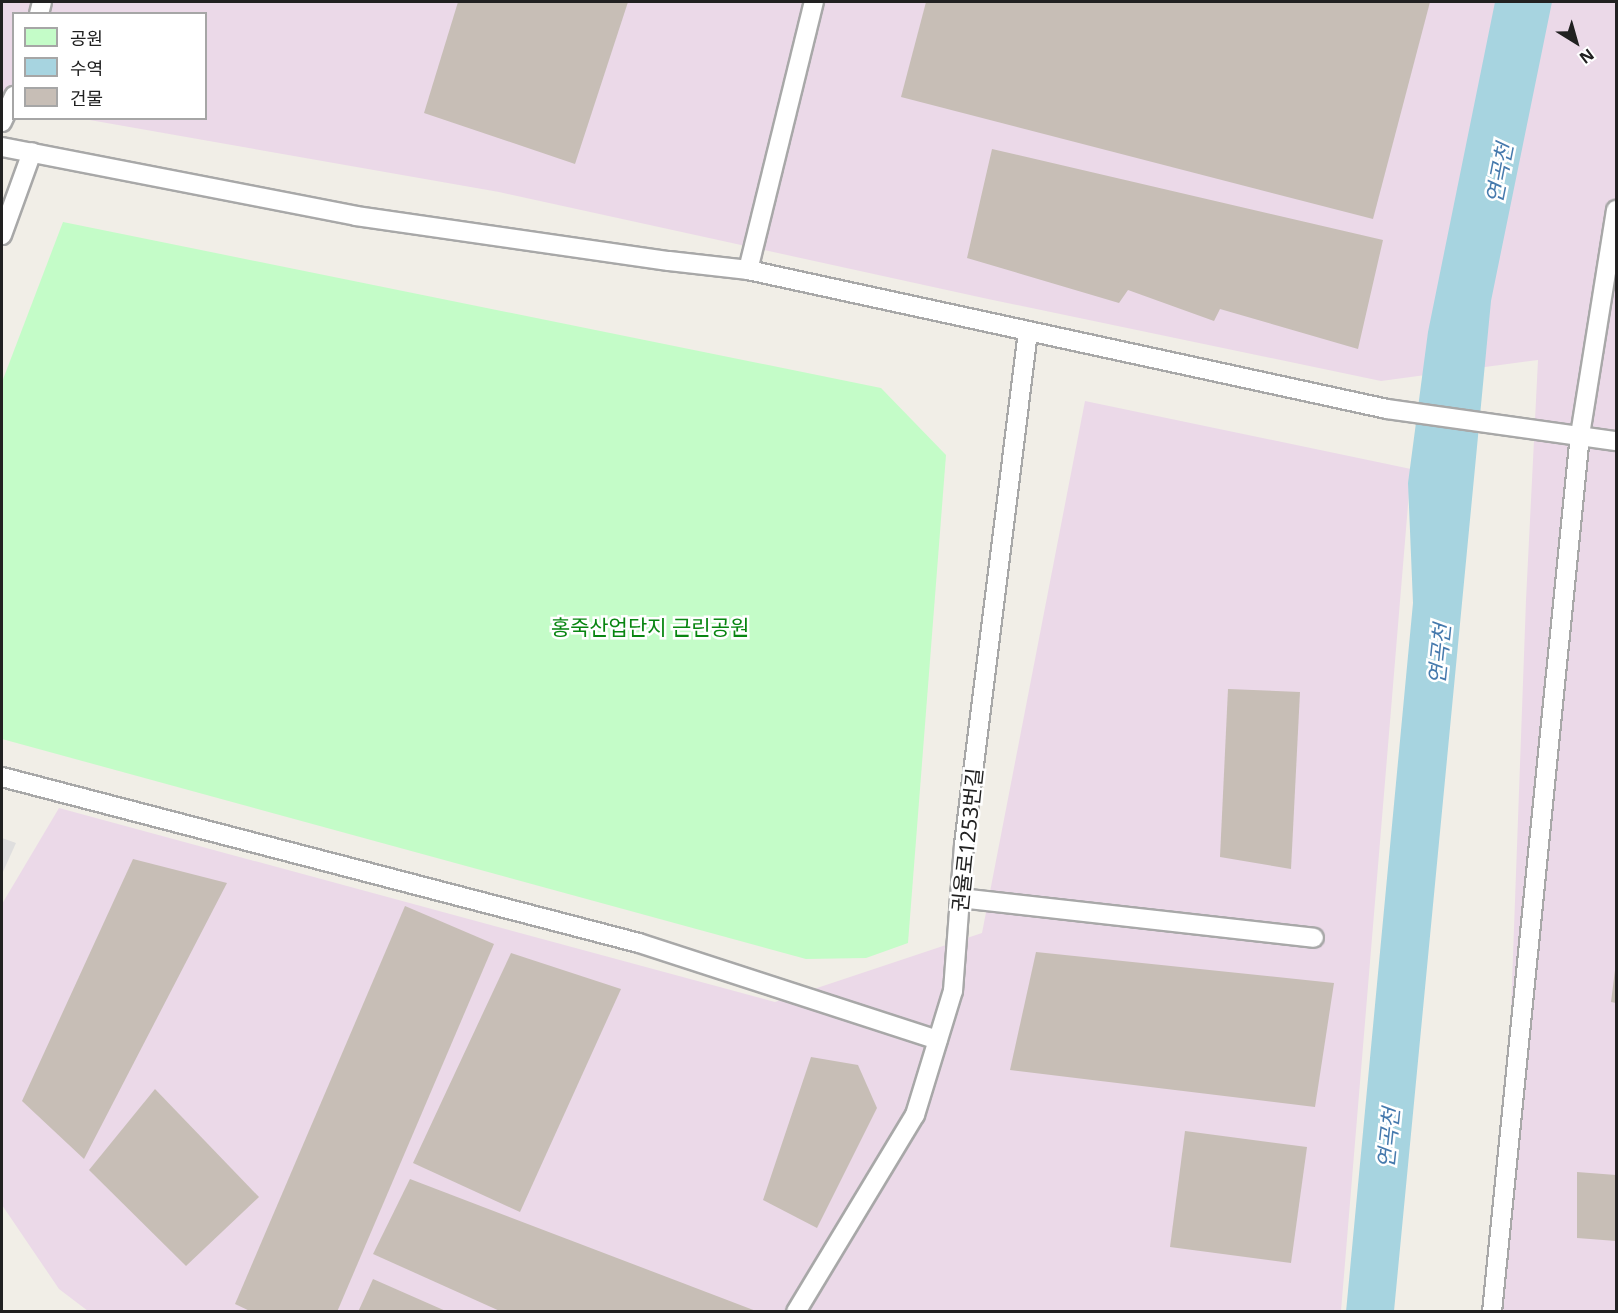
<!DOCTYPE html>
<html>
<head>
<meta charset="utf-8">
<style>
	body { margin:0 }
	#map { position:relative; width:1618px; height:1313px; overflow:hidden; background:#f1eee7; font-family:"Noto Sans","Noto Sans KR",sans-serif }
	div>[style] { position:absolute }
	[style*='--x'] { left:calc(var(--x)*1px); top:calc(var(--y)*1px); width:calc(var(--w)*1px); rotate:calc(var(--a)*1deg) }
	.residential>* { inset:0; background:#dfdede }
	.industrial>* { inset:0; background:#ebd9e8 }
	.park>* { inset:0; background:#c4fcc8 }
	.water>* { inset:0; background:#a7d4e0 }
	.building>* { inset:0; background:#c7beb6 }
	.roads { filter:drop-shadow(2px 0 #a8a8a8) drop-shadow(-2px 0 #a8a8a8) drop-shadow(0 2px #a8a8a8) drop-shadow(0 -2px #a8a8a8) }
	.service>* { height:18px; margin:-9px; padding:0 9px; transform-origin:9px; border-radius:9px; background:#fff }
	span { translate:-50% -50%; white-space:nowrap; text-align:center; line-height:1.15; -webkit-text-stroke:5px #fff; paint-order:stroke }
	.park-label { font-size:21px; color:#088611 }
	.street-label { font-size:21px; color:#212121 }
	.water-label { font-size:22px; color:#467aad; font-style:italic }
	.frame { position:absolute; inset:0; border:3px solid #212121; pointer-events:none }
	.legend { position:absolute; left:12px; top:12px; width:195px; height:108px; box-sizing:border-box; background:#fff; border:2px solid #a6a6a6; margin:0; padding:8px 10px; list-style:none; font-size:18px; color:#212121 }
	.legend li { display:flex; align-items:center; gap:12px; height:30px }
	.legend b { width:30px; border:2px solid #a6a6a6 }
	.north { position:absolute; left:1546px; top:12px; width:60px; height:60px; -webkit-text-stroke:4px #fff; paint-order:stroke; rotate:143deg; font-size:16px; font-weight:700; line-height:24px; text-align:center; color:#212121 }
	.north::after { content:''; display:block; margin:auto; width:21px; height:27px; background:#212121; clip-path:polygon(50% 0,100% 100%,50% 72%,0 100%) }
</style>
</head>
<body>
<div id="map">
	<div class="residential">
		<div style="clip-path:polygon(2px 838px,16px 843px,2px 874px)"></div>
	</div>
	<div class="industrial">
		<div style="clip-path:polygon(2px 2px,1616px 2px,1616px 1311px,1500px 1311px,1526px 600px,1538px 360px,1381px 381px,988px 299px,499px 192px,84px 119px,206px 118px,206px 14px,14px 14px,13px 106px,2px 104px)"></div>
		<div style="clip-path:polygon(1085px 401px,1411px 469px,1341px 1311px,88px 1311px,59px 1289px,2px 1205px,2px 904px,59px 808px,775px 1002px,982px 933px)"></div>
	</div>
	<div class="park">
		<div style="clip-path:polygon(63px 222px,881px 388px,946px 455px,908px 943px,866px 958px,806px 959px,2px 739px,2px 382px)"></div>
	</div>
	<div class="water">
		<div style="clip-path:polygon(1495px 2px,1552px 2px,1491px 301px,1394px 1311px,1346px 1312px,1413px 603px,1408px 483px,1428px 332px)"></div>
	</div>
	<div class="building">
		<div style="clip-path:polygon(458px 2px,628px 2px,575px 164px,424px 113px)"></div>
		<div style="clip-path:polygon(926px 2px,1430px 2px,1373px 219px,901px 97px)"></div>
		<div style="clip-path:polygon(992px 149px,1383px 240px,1358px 349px,1220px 309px,1214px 321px,1128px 290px,1119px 303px,967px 258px)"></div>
		<div style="clip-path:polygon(1228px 689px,1300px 692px,1291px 869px,1220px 857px)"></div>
		<div style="clip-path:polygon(133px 859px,227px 883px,84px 1159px,22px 1101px)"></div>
		<div style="clip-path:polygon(405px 906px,494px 944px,337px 1312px,252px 1312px,235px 1304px)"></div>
		<div style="clip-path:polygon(1036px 952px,1334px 983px,1315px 1107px,1010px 1070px)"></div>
		<div style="clip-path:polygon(511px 953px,621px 989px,520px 1212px,413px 1163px)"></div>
		<div style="clip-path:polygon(1615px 970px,1616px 970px,1616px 1003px,1611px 1002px)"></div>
		<div style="clip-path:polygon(811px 1057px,858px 1065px,877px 1108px,817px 1228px,763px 1200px)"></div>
		<div style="clip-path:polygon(155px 1089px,259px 1197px,186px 1266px,89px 1170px)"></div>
		<div style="clip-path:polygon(1185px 1131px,1307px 1147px,1291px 1263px,1170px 1247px)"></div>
		<div style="clip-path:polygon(1577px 1172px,1616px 1175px,1616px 1241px,1577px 1238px)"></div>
		<div style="clip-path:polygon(410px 1179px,756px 1311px,756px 1312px,502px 1312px,373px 1254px)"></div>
		<div style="clip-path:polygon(373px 1279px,448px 1312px,358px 1312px)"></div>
	</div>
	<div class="roads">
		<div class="service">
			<div style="--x:39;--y:14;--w:12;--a:-76"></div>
			<div style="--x:2;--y:122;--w:29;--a:-65"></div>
			<div style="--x:2;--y:147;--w:361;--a:11"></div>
			<div style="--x:356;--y:216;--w:316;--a:8.2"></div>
			<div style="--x:669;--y:261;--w:80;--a:6.5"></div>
			<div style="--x:748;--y:270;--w:654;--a:12.27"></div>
			<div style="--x:1387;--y:409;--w:231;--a:8"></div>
			<div style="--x:2;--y:235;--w:88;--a:-70.1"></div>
			<div style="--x:748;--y:270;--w:276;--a:-76.2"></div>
			<div style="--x:2;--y:777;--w:658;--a:14.61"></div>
			<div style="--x:639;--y:943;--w:314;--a:18"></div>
			<div style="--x:960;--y:898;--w:356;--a:6.4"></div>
			<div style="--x:796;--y:1312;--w:230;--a:-58.9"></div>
			<div style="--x:915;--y:1115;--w:130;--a:-73"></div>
			<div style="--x:953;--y:991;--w:146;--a:-85.7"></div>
			<div style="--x:964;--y:845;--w:517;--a:-82.89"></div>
			<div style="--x:1492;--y:1312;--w:881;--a:-84.27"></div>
			<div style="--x:1580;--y:435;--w:228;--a:-80.9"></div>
		</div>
	</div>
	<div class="park-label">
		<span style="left:650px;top:627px">홍죽산업단지 근린공원</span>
	</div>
	<div class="street-label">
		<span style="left:967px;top:840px;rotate:-84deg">권율로1253번길</span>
	</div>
	<div class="water-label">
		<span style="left:1499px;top:173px;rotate:-79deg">연곡천</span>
		<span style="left:1439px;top:654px;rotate:-84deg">연곡천</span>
		<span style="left:1388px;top:1138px;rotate:-84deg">연곡천</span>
	</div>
	<div class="frame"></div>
	<ul class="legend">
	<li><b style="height:16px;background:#c4fcc8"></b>공원</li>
	<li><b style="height:16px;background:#a7d4e0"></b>수역</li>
	<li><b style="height:16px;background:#c7beb6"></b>건물</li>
	</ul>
	<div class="north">N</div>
</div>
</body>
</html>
